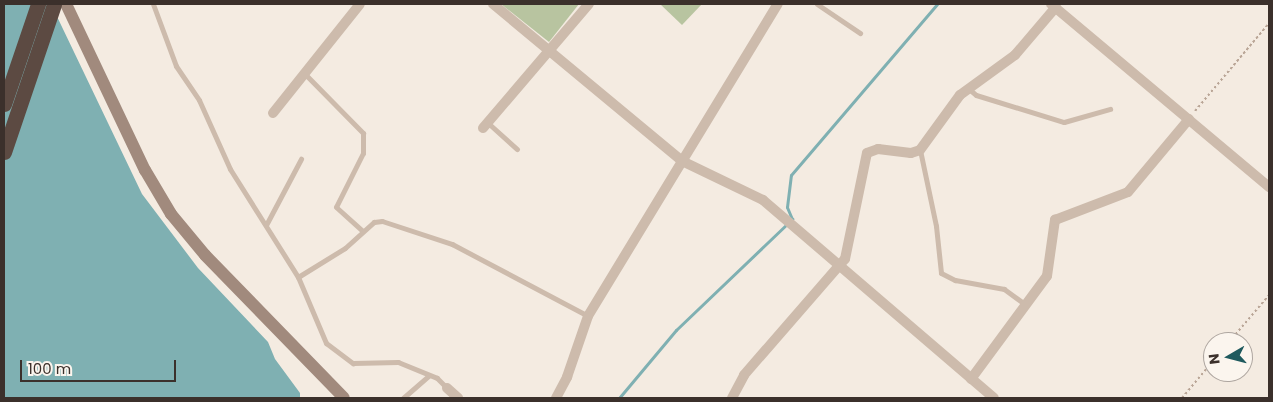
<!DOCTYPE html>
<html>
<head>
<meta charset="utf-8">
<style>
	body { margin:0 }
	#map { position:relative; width:1273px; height:402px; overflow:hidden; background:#f4ebe1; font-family:Poppins,sans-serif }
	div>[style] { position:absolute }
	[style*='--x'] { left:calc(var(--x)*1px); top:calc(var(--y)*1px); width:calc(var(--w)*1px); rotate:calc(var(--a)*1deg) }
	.green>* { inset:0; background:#b8c4a0 }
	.water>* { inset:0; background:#7fb0b2 }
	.stream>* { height:3px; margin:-1.5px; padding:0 1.5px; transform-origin:1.5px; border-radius:1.5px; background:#7fb0b2 }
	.path>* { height:2px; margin-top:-1px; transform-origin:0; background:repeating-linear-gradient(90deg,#b9a596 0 2.5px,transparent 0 5px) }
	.lane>* { height:5px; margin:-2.5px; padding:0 2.5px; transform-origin:2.5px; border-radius:2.5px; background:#cdbbac }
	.street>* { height:10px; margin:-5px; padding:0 5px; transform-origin:5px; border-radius:5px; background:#cdbbac }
	.secondary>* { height:12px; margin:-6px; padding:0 6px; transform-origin:6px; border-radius:6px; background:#a18a7d }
	.highway>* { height:15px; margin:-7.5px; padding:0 7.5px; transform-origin:7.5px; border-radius:7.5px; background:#5c4a42 }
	span { translate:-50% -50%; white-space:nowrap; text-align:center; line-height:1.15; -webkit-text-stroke:4px #fbf5ee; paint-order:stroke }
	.frame { position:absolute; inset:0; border:5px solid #3b302b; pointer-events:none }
	.north { position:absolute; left:1203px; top:332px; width:50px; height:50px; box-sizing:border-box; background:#fbf5ee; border:1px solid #aea6a0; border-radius:50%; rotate:262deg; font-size:14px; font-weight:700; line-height:20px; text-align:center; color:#3b302b }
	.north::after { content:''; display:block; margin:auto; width:18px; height:22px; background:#1f5a5e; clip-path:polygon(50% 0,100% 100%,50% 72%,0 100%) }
	.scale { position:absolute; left:20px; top:360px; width:156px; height:22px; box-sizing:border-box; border:2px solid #3b302b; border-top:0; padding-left:6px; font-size:15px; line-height:18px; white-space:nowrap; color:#3b302b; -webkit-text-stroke:4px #fbf5ee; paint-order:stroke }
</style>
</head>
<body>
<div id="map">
	<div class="green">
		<div style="clip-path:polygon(501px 4px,579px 4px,549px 42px)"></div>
		<div style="clip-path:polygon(660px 4px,702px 4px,682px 25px)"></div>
	</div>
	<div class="water">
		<div style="clip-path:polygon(4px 4px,51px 4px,142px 194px,198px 268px,268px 342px,275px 359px,300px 393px,300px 398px,4px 398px)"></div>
	</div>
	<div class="stream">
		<div style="--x:619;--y:398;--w:89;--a:-50"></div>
		<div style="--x:676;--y:330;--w:161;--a:-43.7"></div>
		<div style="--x:792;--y:219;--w:13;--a:-113"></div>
		<div style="--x:787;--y:207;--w:32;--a:-83"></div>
		<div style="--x:791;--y:175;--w:225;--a:-49.5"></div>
	</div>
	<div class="path">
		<div style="--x:1195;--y:111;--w:115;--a:-49.9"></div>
		<div style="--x:1229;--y:342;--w:62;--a:-49.6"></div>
		<div style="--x:1182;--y:398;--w:48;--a:-50"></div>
	</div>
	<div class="lane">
		<div style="--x:153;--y:4;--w:66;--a:69.6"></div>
		<div style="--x:176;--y:66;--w:41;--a:55.9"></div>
		<div style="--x:199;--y:100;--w:76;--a:65.8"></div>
		<div style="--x:230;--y:169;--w:128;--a:57.8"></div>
		<div style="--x:298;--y:277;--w:72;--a:67"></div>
		<div style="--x:326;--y:343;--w:34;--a:37"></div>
		<div style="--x:353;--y:363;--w:45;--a:-1.3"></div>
		<div style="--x:398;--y:362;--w:42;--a:22.3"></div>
		<div style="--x:437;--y:378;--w:14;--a:45"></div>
		<div style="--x:817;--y:4;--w:52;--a:34"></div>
		<div style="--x:303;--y:72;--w:86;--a:45.5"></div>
		<div style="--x:363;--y:133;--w:20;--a:90"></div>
		<div style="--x:363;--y:153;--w:60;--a:116.6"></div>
		<div style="--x:336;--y:207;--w:36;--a:42"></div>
		<div style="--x:969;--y:89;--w:9;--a:41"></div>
		<div style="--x:976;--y:95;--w:92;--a:17.1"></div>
		<div style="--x:1064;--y:122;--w:48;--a:-15.8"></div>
		<div style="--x:488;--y:123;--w:39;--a:42"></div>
		<div style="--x:920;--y:150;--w:78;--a:78.1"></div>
		<div style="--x:936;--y:226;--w:47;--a:83.9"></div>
		<div style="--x:941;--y:273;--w:16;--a:27"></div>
		<div style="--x:955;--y:280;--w:50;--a:10.4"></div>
		<div style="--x:1004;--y:289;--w:27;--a:36"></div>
		<div style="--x:266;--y:225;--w:75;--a:-62.1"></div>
		<div style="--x:298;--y:277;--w:55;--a:-31.7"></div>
		<div style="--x:345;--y:248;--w:39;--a:-42"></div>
		<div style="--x:374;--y:222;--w:8;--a:-7"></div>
		<div style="--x:382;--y:221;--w:74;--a:18.2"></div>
		<div style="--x:452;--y:244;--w:154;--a:27.9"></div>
		<div style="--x:403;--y:398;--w:33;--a:-41"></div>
	</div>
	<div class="street">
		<div style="--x:493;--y:4;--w:246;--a:39.7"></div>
		<div style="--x:682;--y:161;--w:90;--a:25.7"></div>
		<div style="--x:763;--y:200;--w:304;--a:40.6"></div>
		<div style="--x:1051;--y:4;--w:285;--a:40"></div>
		<div style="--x:273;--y:113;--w:139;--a:-51.4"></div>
		<div style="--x:483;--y:128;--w:163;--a:-49.5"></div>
		<div style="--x:971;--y:379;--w:128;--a:-53.6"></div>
		<div style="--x:1047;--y:276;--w:57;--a:-81.9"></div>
		<div style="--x:1055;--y:220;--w:78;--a:-21"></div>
		<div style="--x:1128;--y:192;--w:95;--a:-50.1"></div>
		<div style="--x:447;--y:388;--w:15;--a:42"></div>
		<div style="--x:556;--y:398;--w:24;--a:-62"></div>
		<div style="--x:567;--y:377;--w:65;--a:-71"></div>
		<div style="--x:588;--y:316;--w:365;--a:-58.7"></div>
		<div style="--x:732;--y:398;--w:26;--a:-62"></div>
		<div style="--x:744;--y:375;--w:154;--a:-49"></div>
		<div style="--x:845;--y:259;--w:108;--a:-78.3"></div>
		<div style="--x:867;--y:153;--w:12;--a:-20"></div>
		<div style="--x:878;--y:149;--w:33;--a:7"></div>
		<div style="--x:911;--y:153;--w:9;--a:-18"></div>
		<div style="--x:920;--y:150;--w:68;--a:-54"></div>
		<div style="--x:960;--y:95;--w:68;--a:-36"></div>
		<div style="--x:1015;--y:55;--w:63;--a:-49.5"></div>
	</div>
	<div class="secondary">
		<div style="--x:66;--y:4;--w:184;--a:64.6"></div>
		<div style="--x:145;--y:170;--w:51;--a:59.4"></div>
		<div style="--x:171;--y:214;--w:53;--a:50.3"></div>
		<div style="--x:205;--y:255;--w:199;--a:45.8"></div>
	</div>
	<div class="highway">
		<div style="--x:4;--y:104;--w:106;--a:-71.2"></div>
		<div style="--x:4;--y:152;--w:156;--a:-71.3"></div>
	</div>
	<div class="frame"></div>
	<div class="north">N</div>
	<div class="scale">100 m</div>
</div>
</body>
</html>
